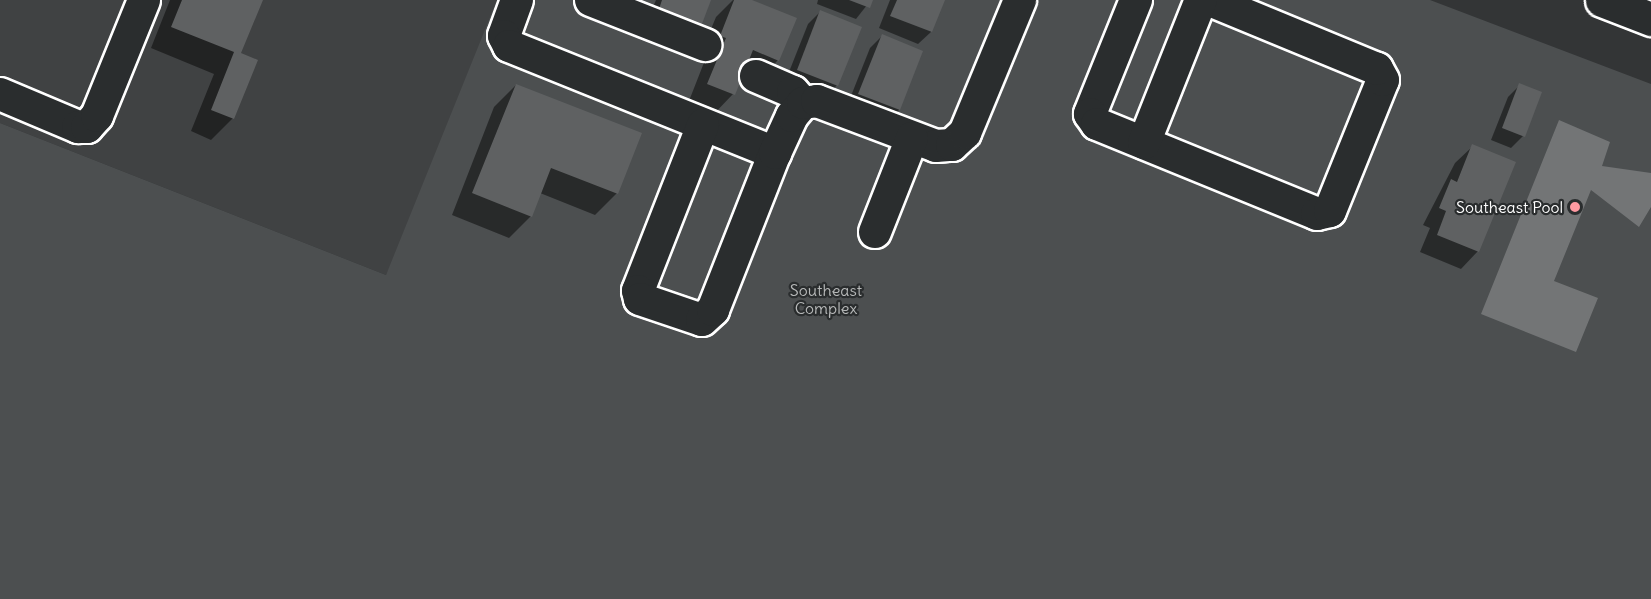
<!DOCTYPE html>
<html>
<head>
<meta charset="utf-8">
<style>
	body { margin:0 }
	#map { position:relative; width:1651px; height:599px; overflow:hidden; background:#333536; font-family:Delius,sans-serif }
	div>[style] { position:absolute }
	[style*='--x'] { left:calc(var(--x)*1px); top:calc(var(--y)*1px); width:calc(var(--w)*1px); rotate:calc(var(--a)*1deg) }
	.built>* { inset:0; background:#404243 }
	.green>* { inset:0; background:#4c4f50 }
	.water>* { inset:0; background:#737576 }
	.shadow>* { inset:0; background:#0007 }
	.building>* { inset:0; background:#5f6162 }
	.roads { filter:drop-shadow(2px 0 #fff) drop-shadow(-2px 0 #fff) drop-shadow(0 2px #fff) drop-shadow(0 -2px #fff) }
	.minor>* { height:32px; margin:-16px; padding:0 16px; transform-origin:16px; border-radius:16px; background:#2a2d2e }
	.major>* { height:33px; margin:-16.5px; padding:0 16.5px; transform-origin:16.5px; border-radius:16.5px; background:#2a2d2e }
	.dots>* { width:16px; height:16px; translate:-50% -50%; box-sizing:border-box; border:3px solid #2a2d2e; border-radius:50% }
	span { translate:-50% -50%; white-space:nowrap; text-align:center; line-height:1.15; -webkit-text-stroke:4.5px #2a2d2e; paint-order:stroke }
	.poi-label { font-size:16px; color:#fff }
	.right { translate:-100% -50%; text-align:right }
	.park-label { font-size:16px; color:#b7b9b9 }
</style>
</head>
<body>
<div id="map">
	<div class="built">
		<div style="clip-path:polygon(0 0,1038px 0,392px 263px,386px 275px,0 123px)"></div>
	</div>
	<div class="green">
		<div style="clip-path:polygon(497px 0,1430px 0,1651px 84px,1651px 599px,0 599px,0 123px,386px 275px)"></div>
	</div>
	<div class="water">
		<div style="clip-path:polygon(1559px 120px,1610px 142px,1602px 166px,1651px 173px,1651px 207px,1639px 227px,1591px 190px,1554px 281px,1598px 298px,1576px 352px,1481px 314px)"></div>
	</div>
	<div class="shadow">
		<div style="clip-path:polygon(170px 0,261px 0,239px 54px,233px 118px,211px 140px,191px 131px,214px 74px,151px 48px)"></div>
		<div style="clip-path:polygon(656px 0,709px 0,646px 24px)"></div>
		<div style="clip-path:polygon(733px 0,748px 0,778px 60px,757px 82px,741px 75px,733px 94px,712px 116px,687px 106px,705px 60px,699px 58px,716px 17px)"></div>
		<div style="clip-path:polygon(818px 0,871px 0,856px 19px,817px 4px)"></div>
		<div style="clip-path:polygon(890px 0,943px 0,931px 32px,918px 44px,879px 28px)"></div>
		<div style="clip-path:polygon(820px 12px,837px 85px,825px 98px,785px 82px,808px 24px)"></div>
		<div style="clip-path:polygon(882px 36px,921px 51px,899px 110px,886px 122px,847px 106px,870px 48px)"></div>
		<div style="clip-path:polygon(516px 85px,617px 193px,595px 215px,540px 193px,531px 216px,509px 238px,452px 215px,494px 107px)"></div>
		<div style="clip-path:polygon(1520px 85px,1523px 136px,1511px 148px,1491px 140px,1508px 97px)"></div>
		<div style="clip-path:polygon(1473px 146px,1478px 251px,1461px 269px,1420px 252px,1430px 228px,1423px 225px,1455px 163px)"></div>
	</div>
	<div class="building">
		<div style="clip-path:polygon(182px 0,263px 0,241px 53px,258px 60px,234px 119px,211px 110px,234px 52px,171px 27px)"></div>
		<div style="clip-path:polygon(662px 0,711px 0,700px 29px,658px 12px)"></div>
		<div style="clip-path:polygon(734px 0,752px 0,797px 18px,779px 61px,753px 50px,735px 95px,707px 84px,726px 38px,720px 36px)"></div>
		<div style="clip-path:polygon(849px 0,873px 0,870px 8px)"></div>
		<div style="clip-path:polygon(897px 0,945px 0,932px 32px,890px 16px)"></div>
		<div style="clip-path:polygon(820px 10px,862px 27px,838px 86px,797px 70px)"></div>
		<div style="clip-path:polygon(882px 34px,923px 51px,900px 110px,858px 94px)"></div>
		<div style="clip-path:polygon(1519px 83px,1542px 92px,1525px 137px,1502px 128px)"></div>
		<div style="clip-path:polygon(516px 84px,642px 133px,618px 194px,551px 168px,532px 217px,472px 193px)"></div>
		<div style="clip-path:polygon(1472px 144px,1516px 162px,1479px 252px,1437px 235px,1446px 211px,1439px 208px,1451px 179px,1457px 182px)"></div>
	</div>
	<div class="roads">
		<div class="minor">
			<div style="--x:517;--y:0;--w:38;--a:110"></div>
			<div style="--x:504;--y:36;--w:11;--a:63"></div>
			<div style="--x:509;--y:46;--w:287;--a:21.9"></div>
			<div style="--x:591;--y:0;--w:123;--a:21.5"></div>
			<div style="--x:1136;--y:0;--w:123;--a:112"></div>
			<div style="--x:1090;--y:114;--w:12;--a:55"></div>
			<div style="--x:1097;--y:124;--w:238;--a:22.2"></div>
			<div style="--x:1317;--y:214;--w:13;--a:-13"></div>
			<div style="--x:1330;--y:211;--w:141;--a:-68"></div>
			<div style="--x:1383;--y:80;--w:13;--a:-119"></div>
			<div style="--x:1377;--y:69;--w:181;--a:-157.6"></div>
			<div style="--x:756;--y:76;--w:40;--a:23.4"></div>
			<div style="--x:793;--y:92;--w:15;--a:48"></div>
			<div style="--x:0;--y:94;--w:85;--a:22.9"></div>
			<div style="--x:78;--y:127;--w:9;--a:0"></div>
			<div style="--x:87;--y:127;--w:15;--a:-48"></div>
			<div style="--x:97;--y:116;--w:125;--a:-67.9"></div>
			<div style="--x:703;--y:125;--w:178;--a:111.4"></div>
			<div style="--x:638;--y:291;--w:8;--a:76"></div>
			<div style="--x:640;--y:299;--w:65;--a:18.7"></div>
			<div style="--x:702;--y:320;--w:15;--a:-42"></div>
			<div style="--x:713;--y:310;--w:169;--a:-68.5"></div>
			<div style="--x:775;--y:153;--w:41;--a:-65.3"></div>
			<div style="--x:792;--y:116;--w:17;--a:-50"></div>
			<div style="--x:803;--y:103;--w:14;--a:-8"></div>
			<div style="--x:817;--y:101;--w:127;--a:20.7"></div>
			<div style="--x:936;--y:146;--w:16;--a:-4"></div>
			<div style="--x:952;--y:145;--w:18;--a:-43"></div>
			<div style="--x:965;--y:133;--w:144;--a:-67.5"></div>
			<div style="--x:1144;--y:143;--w:154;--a:-68.3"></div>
			<div style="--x:875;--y:232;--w:101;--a:-68.5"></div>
		</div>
		<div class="major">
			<div style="--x:1602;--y:0;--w:53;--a:21.2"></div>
		</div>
	</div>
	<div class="dots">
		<div style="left:1575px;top:207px;background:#ff9aa2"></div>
	</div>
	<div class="poi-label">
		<span class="right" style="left:1563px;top:207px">Southeast Pool</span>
	</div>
	<div class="park-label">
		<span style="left:826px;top:299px">Southeast<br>Complex</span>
	</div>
</div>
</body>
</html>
